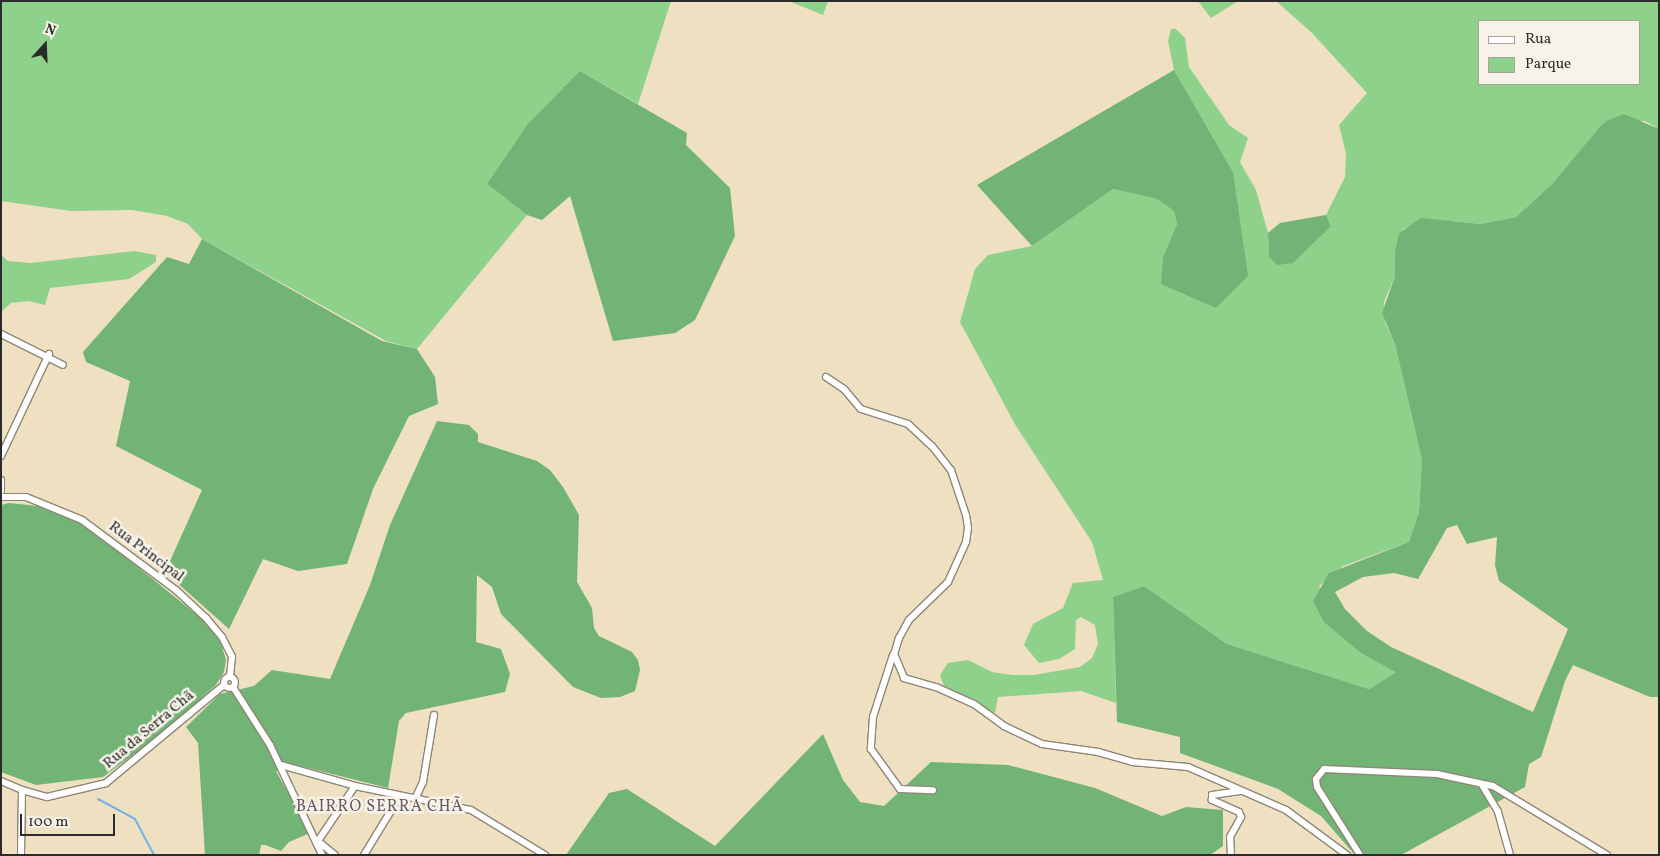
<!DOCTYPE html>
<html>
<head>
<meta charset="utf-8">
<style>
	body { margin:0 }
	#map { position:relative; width:1660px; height:856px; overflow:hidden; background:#efe0c1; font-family:Vollkorn,serif }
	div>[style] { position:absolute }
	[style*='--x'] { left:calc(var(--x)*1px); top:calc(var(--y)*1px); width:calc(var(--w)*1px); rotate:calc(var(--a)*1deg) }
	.green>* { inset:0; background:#8dd18a }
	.forest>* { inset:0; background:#72b376 }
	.stream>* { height:2px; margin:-1px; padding:0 1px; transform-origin:1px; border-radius:1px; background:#71b3e6 }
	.roads { filter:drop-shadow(1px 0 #8d8676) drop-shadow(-1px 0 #8d8676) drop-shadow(0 1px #8d8676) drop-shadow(0 -1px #8d8676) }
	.minor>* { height:6px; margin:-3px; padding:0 3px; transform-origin:3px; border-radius:3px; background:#fff }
	.minor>.ring { margin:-3px; padding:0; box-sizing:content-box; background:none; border:6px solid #fff; border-radius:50% }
	span { translate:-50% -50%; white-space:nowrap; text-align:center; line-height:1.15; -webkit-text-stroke:5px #f7f3e8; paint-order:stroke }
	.street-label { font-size:15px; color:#2b2b2b }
	.neighbourhood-label { font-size:16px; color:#675964; letter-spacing:1px }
	.frame { position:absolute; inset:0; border:2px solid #2b2b2b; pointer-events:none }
	.legend { position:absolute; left:1478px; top:20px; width:162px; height:65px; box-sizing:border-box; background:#f7f3e8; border:1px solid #a5a39c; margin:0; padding:6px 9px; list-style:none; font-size:15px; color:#2b2b2b }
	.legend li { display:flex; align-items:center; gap:10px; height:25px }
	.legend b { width:25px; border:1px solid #a5a39c }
	.north { position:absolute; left:20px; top:20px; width:50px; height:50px; -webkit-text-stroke:4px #f7f3e8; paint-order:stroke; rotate:20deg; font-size:14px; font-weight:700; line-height:20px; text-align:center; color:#2b2b2b }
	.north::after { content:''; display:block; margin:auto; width:18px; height:22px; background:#2b2b2b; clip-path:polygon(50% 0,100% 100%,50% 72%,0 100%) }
	.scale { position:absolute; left:20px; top:814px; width:95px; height:22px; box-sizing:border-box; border:2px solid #2b2b2b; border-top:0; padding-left:6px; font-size:15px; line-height:18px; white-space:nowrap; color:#2b2b2b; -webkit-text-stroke:4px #f7f3e8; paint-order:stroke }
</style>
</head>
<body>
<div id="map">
	<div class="green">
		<div style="clip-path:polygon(1px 1px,671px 1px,638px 104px,580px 71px,487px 184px,527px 215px,417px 349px,386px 341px,202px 239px,188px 224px,167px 216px,132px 210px,71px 211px,1px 201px)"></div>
		<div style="clip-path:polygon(789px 1px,828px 1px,823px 15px)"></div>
		<div style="clip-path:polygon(1198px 1px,1238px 1px,1211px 18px)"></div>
		<div style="clip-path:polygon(evenodd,1276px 1px,1659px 1px,1659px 129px,1645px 121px,1606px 121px,1552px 184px,1516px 217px,1481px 224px,1451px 221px,1405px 228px,1399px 233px,1395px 276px,1384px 302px,1385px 322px,1395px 344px,1422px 460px,1419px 512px,1409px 542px,1343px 566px,1319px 586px,1351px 643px,1361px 653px,1397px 671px,1369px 689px,1227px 644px,1144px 586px,1113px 597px,1116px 703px,1081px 691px,998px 697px,995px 713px,944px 686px,940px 675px,948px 663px,968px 660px,992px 672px,1012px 675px,1034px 675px,1080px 667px,1092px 658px,1098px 644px,1095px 625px,1081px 617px,1076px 620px,1075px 649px,1059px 659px,1039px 663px,1024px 645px,1033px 624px,1063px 608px,1073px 583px,1103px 580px,1092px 542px,1016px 426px,960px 322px,975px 269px,988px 255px,1032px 246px,1113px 189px,1157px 199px,1174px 211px,1177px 224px,1163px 257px,1233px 172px,1174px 70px,1168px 41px,1171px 29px,1176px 29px,1185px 38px,1189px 67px,1229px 125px,1248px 138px,1240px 162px,1256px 190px,1268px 233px,1269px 256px,1331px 226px,1326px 215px,1345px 177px,1346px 154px,1339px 125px,1367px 93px,1312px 33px,1276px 1px,1479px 21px,1639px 21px,1639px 84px,1479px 84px,1479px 21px)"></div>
		<div style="clip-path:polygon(134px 251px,156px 255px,156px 262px,129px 279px,50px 288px,45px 305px,28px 301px,11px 303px,1px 312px,1px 255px,8px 261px,31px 263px)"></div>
	</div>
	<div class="forest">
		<div style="clip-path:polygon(1174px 70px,1233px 172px,1248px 276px,1216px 308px,1161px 284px,1163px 257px,1177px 224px,1174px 211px,1157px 199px,1113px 189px,1032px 246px,977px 185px)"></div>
		<div style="clip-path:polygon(580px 71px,687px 133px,686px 145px,730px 188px,735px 236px,695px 320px,675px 333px,613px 341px,570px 196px,542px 220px,527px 215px,487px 184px,528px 124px)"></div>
		<div style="clip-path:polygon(evenodd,1624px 114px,1659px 129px,1659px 697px,1650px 697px,1573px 665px,1565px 681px,1541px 757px,1529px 764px,1525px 787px,1401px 855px,1355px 855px,1321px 816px,1278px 789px,1180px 753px,1180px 737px,1117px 722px,1113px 597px,1144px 586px,1227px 644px,1369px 689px,1396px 672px,1361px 653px,1324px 622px,1313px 601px,1329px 573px,1409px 542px,1419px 512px,1422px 460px,1395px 344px,1382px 313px,1395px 276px,1395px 252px,1399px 233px,1421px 218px,1481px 224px,1516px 217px,1552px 184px,1599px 128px,1606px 121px,1624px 114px,1457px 525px,1467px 544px,1497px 537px,1495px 565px,1499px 581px,1568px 629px,1533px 712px,1391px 647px,1367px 631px,1345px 609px,1335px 592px,1363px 577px,1394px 573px,1418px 579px,1447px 528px,1457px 525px)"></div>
		<div style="clip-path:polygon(1326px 215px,1331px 226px,1293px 263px,1277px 265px,1269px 256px,1268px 233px,1280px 223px)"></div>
		<div style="clip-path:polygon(202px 239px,382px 341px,417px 349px,435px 377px,438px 404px,409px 416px,373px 489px,347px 564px,298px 571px,263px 559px,229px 629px,165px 572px,202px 490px,116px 446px,130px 381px,86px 362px,83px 352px,167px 257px,189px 264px)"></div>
		<div style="clip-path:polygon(437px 421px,469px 425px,478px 434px,478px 442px,537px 461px,550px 470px,563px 487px,579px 515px,577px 582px,592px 608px,594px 628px,599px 636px,632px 652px,638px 660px,640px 670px,635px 691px,620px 697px,601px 698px,573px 687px,501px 614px,492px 587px,477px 575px,476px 642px,501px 649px,510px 674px,505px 692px,406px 713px,399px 721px,388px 788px,292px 764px,276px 771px,310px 833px,289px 842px,281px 851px,265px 845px,261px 845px,259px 855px,205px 855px,198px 743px,186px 727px,220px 694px,254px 686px,272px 670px,330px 679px,370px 585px,390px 525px)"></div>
		<div style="clip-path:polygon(9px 503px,38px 506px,86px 525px,207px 623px,221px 643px,226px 660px,224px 672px,216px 685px,160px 735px,103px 777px,36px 785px,1px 772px,1px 505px)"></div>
		<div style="clip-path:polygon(823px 734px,843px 780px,860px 802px,884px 806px,931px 762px,1008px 765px,1095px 788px,1162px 816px,1186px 807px,1223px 810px,1223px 846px,1210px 855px,566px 855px,609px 793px,627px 789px,715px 846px)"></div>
	</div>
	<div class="stream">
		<div style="--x:98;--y:799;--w:42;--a:28.4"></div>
		<div style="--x:135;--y:819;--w:41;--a:62.2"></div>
	</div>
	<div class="roads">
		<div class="minor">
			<div style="--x:1;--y:334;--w:69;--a:26.6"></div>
			<div style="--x:826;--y:377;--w:22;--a:34"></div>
			<div style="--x:844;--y:389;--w:26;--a:50"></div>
			<div style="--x:861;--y:409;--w:49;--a:17.7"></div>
			<div style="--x:908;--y:424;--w:33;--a:43"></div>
			<div style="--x:932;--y:446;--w:31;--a:52"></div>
			<div style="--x:951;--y:470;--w:47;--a:71.6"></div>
			<div style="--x:966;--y:515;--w:13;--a:81"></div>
			<div style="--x:968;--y:528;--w:14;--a:98"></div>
			<div style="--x:966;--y:542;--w:44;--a:114.2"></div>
			<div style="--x:948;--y:582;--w:54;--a:135.7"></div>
			<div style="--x:909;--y:620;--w:21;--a:119"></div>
			<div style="--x:899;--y:638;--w:17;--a:107"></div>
			<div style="--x:894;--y:654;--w:26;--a:67"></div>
			<div style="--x:904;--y:678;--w:33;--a:16"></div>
			<div style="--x:936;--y:687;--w:42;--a:24.1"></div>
			<div style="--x:974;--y:704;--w:37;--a:36"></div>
			<div style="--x:1004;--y:726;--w:42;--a:25.3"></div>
			<div style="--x:1042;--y:744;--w:57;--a:8.1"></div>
			<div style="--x:1098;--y:752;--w:35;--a:16"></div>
			<div style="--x:1132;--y:762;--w:56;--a:5.1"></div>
			<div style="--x:1188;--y:767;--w:107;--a:23.7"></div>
			<div style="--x:1286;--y:810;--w:76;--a:36.4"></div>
			<div style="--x:1;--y:456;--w:113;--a:-64.8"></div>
			<div style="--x:1;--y:480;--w:11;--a:90"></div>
			<div style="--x:1;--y:497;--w:25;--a:0"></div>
			<div style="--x:26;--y:497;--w:61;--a:22.3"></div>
			<div style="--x:82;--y:520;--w:117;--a:36.7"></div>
			<div style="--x:176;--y:590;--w:41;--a:43"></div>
			<div style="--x:206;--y:618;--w:25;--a:50"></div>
			<div style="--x:222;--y:637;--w:22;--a:63"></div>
			<div style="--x:232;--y:657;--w:20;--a:96"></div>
			<div style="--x:893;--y:655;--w:65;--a:107.9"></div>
			<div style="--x:873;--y:717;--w:32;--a:94"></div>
			<div style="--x:871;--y:749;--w:49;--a:54.1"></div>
			<div style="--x:900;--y:789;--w:33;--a:2"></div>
			<div class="ring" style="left:223.5px;top:676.5px;width:5px;height:5px"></div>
			<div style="--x:233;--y:687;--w:69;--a:57.5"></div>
			<div style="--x:270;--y:745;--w:122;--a:64.7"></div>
			<div style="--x:281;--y:765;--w:77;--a:15.8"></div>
			<div style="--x:355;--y:786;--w:118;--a:11.7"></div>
			<div style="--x:471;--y:810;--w:87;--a:31.3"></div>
			<div style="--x:1;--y:781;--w:23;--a:23"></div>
			<div style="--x:22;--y:790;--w:26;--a:16"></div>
			<div style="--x:47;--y:797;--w:61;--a:-13.3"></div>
			<div style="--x:106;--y:783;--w:153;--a:-39.7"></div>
			<div style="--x:1482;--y:785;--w:31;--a:59"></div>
			<div style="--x:1498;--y:812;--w:45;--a:74.4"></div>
			<div style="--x:415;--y:799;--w:19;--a:-65"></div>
			<div style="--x:423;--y:782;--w:68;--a:-80.7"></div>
			<div style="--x:21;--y:855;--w:65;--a:-89.1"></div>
			<div style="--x:335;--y:855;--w:22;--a:-141"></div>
			<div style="--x:318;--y:841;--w:66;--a:-56.1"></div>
			<div style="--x:364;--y:855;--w:69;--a:-58.6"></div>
			<div style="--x:1231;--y:855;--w:18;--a:-93"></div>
			<div style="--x:1230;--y:837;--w:23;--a:-61"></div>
			<div style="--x:1241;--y:817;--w:5;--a:-112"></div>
			<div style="--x:1239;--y:812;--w:30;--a:-156"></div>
			<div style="--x:1212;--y:800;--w:5;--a:-90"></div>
			<div style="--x:1212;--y:795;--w:30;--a:-8"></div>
			<div style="--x:1360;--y:855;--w:80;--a:-122.3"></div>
			<div style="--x:1317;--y:787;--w:8;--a:-97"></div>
			<div style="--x:1316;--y:779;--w:13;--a:-51"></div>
			<div style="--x:1324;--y:769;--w:113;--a:2.5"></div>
			<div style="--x:1437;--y:774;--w:57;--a:12.1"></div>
			<div style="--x:1493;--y:786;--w:133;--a:31.2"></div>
		</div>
	</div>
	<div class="street-label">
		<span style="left:146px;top:552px;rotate:37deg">Rua Principal</span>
		<span style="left:149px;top:730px;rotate:-40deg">Rua da Serra Chã</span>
	</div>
	<div class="neighbourhood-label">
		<span style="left:380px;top:807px">BAIRRO SERRA CHÃ</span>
	</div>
	<div class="frame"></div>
	<ul class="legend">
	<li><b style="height:6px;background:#fff"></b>Rua</li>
	<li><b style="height:14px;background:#8dd18a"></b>Parque</li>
	</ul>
	<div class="north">N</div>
	<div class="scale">100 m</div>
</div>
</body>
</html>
